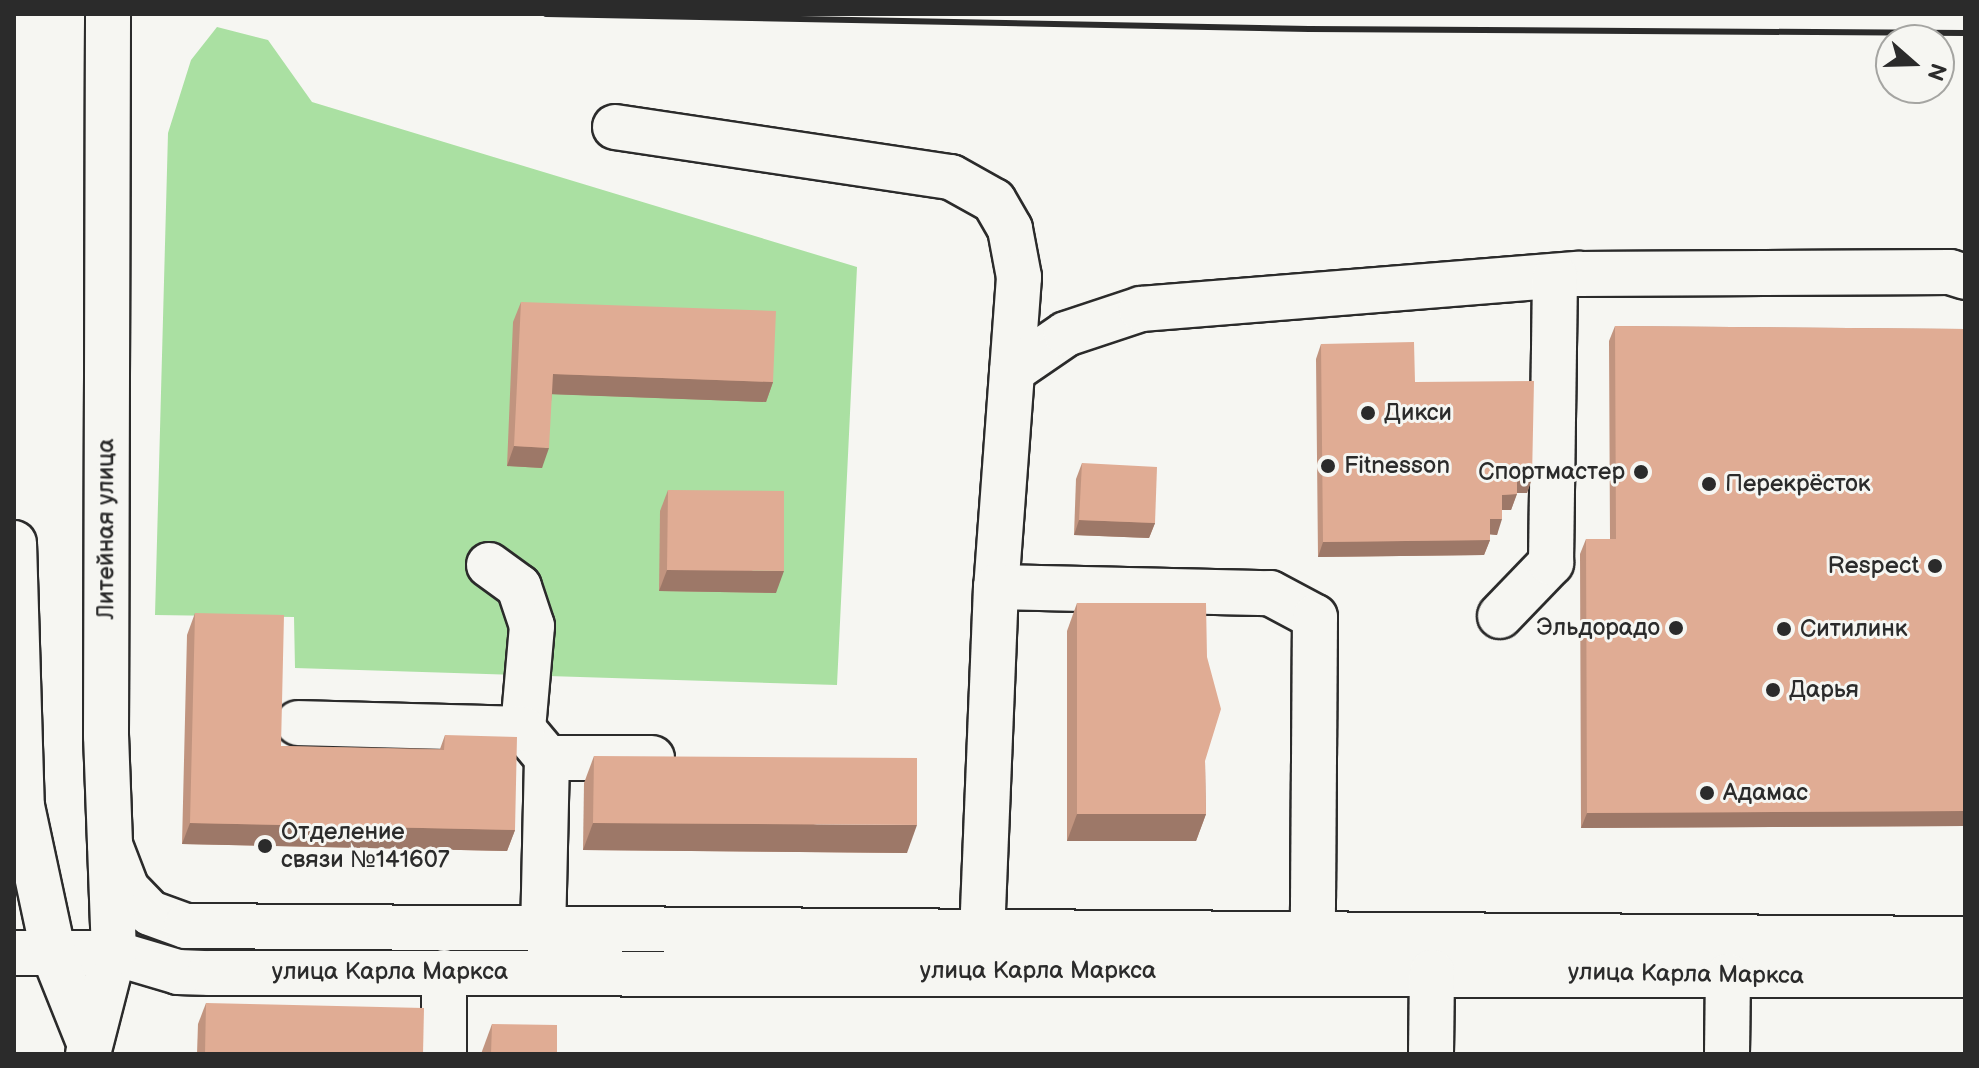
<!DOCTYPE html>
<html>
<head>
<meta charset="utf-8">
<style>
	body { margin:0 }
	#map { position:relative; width:1979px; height:1068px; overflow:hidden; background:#f6f6f2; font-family:"Balsamiq Sans",sans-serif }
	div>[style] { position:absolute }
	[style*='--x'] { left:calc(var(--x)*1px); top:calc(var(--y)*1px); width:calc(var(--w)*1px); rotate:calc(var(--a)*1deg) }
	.green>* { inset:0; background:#aae0a2 }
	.roads { filter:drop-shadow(2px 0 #2b2b2b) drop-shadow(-2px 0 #2b2b2b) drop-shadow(0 2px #2b2b2b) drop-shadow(0 -2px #2b2b2b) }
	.minor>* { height:44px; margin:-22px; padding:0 22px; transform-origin:22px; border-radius:22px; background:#f6f6f2 }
	.highway>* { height:44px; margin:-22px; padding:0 22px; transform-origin:22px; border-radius:22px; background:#f6f6f2 }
	.rail>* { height:6px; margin:-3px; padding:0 3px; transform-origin:3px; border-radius:3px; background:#2b2b2b }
	.wall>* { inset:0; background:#c1947f }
	.shaded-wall>* { inset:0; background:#9d7868 }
	.building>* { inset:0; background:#e0ac94 }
	.dots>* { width:22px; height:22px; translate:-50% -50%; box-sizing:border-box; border:4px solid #f6f6f2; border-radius:50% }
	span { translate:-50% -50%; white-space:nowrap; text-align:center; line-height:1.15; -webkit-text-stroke:6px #f6f6f2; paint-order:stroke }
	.poi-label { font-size:24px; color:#2b2b2b }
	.left { translate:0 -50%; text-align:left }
	.right { translate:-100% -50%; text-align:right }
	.street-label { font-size:24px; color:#2b2b2b }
	.frame { position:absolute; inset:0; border:16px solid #2b2b2b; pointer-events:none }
	.north { position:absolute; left:1875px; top:24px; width:80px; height:80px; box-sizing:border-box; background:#f6f6f2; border:2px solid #a5a5a2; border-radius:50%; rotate:110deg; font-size:22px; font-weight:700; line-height:32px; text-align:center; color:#2b2b2b }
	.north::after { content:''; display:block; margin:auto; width:28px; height:36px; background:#2b2b2b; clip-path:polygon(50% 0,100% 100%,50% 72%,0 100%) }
</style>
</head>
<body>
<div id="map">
	<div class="green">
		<div style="clip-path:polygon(217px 27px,268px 40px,312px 102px,857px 267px,837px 685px,295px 668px,294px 617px,155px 615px,168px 133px,191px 60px)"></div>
	</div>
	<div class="roads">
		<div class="minor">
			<div style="--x:615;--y:127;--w:340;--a:8.5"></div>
			<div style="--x:951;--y:177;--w:49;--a:29.2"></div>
			<div style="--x:994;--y:201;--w:32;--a:60"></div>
			<div style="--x:1010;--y:229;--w:49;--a:79.4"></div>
			<div style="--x:1019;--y:277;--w:311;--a:94.2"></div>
			<div style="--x:996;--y:587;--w:344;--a:92.3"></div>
			<div style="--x:1012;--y:371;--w:65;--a:-34.4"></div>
			<div style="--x:1066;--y:334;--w:79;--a:-18.4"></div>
			<div style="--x:1141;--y:309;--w:439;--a:-4.6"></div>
			<div style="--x:1579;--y:274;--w:371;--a:-0.3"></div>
			<div style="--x:1950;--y:272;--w:16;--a:18"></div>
			<div style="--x:489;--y:565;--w:37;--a:36"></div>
			<div style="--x:519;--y:587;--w:41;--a:71.6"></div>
			<div style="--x:532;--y:626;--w:103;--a:95"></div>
			<div style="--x:523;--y:729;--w:38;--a:50"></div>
			<div style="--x:547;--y:758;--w:170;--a:91.3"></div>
			<div style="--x:996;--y:587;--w:274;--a:1.3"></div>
			<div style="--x:1270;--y:593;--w:51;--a:28.1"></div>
			<div style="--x:1315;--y:617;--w:317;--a:90.4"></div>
			<div style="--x:1500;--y:616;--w:74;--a:-46.1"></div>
			<div style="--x:1551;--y:563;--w:287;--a:-89.2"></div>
			<div style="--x:298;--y:723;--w:225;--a:1.5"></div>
			<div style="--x:547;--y:758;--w:105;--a:0"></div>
			<div style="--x:110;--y:845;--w:47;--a:68.9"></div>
			<div style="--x:127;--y:889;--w:33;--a:46"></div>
			<div style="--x:150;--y:913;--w:38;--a:20"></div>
			<div style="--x:186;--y:926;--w:1779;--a:0.42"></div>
			<div style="--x:14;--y:953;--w:100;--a:0"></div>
			<div style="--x:114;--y:953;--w:67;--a:16.5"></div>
			<div style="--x:178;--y:972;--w:32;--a:2"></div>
			<div style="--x:210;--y:973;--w:1755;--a:0.07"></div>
			<div style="--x:444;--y:972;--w:82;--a:90"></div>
			<div style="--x:1431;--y:1054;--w:82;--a:-89.3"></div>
			<div style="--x:1727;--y:1054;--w:78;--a:-89.3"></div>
		</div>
		<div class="highway">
			<div style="--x:14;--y:543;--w:263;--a:88.3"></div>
			<div style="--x:22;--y:806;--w:152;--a:77.9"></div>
			<div style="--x:54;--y:955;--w:92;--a:68.2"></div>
			<div style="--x:88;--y:1054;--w:104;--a:-75.6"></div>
			<div style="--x:114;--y:953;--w:217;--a:-92.1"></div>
			<div style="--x:106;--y:736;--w:722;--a:-89.84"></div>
		</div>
	</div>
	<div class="rail">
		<div style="--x:546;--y:14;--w:763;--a:1.13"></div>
		<div style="--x:1309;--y:29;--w:656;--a:0.35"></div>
	</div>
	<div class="wall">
		<div style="clip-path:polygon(521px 302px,773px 382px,766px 402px,552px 394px,542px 468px,507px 466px,513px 322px)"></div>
		<div style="clip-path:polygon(1615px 326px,1965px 329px,1965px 826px,1581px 828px,1580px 554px,1586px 539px,1610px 539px,1609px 341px)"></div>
		<div style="clip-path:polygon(1321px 344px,1415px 382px,1532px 478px,1527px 493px,1517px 493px,1511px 510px,1502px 510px,1497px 535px,1490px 534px,1490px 540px,1484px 555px,1318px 557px,1316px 359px)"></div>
		<div style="clip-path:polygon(1082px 463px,1155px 523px,1149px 538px,1074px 535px,1076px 479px)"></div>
		<div style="clip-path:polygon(668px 490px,776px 593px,659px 591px,660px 511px)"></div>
		<div style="clip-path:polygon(1077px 603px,1205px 761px,1206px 814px,1196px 841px,1067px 841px,1067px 631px)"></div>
		<div style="clip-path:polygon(195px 613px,281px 746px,440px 749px,445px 735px,515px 830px,507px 851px,182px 844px,187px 635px)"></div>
		<div style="clip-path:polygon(594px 756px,907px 853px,583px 850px,584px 783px)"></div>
		<div style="clip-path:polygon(206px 1003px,423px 1054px,197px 1054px,198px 1024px)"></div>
		<div style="clip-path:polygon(492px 1024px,557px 1054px,481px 1054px)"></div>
	</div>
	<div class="shaded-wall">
		<div style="clip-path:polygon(553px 374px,773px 382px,766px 402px,546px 394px)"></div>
		<div style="clip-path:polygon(514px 446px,549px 448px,542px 468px,507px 466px)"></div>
		<div style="clip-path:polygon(1517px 478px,1532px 478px,1527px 493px,1511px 493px)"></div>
		<div style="clip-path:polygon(1517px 494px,1511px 510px,1496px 510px,1502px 495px)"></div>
		<div style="clip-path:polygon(1490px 519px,1502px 519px,1497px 535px,1484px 534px)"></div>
		<div style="clip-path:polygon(1079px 520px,1155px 523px,1149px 538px,1074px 535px)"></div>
		<div style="clip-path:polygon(1490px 540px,1484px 555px,1318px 557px,1323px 542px)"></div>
		<div style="clip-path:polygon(667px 570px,784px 571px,776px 593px,659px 591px)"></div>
		<div style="clip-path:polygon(1965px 811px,1965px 826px,1581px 828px,1587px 813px)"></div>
		<div style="clip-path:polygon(1077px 814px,1206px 814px,1196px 841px,1067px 841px)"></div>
		<div style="clip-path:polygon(190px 823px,515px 830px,507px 851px,182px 844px)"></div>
		<div style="clip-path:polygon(593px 823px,917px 825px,907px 853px,583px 850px)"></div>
	</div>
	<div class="building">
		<div style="clip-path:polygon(521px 302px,776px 311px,773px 382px,553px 374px,549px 448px,514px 446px)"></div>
		<div style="clip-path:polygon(1615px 326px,1965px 329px,1965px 811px,1587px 813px,1586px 539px,1616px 539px)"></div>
		<div style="clip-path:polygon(1414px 342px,1415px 382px,1534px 381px,1532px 478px,1517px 478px,1517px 494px,1502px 495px,1502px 519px,1490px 519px,1490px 540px,1323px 542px,1321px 344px)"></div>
		<div style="clip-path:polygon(1082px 463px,1157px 467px,1155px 523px,1079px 520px)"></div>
		<div style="clip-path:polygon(668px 490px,784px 491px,784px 571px,667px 570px)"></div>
		<div style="clip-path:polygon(1077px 603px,1206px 603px,1207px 657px,1221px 709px,1205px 761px,1206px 814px,1077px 814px)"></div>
		<div style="clip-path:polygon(195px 613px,284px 615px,281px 746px,444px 750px,445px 735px,517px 737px,515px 830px,190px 823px)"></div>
		<div style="clip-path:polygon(594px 756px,917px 758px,917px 825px,593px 823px)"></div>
		<div style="clip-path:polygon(206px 1003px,424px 1008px,423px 1054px,205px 1054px)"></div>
		<div style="clip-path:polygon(492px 1024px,557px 1025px,557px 1054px,491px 1054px)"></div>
	</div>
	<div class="dots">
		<div style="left:1368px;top:413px;background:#2b2b2b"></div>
		<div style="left:1328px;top:466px;background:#2b2b2b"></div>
		<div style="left:1641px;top:472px;background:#2b2b2b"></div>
		<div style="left:1709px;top:484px;background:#2b2b2b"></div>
		<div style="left:1935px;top:566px;background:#2b2b2b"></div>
		<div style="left:1676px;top:628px;background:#2b2b2b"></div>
		<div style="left:1784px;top:629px;background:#2b2b2b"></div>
		<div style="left:1773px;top:690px;background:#2b2b2b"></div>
		<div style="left:1707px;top:793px;background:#2b2b2b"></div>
		<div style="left:265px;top:846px;background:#2b2b2b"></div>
	</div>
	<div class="poi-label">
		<span class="left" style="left:1384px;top:413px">Дикси</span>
		<span class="left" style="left:1344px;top:466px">Fitnesson</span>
		<span class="right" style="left:1625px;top:472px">Спортмастер</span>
		<span class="left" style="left:1725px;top:484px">Перекрёсток</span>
		<span class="right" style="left:1919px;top:566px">Respect</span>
		<span class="right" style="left:1660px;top:628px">Эльдорадо</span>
		<span class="left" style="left:1800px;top:629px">Ситилинк</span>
		<span class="left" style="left:1789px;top:690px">Дарья</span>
		<span class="left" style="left:1723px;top:793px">Адамас</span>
		<span class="left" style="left:281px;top:846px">Отделение<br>связи №141607</span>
	</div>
	<div class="street-label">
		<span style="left:106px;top:529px;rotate:-90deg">Литейная улица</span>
		<span style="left:1038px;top:971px">улица Карла Маркса</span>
		<span style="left:390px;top:972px">улица Карла Маркса</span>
		<span style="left:1686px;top:974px;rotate:1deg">улица Карла Маркса</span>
	</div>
	<div class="frame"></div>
	<div class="north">N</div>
</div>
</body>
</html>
